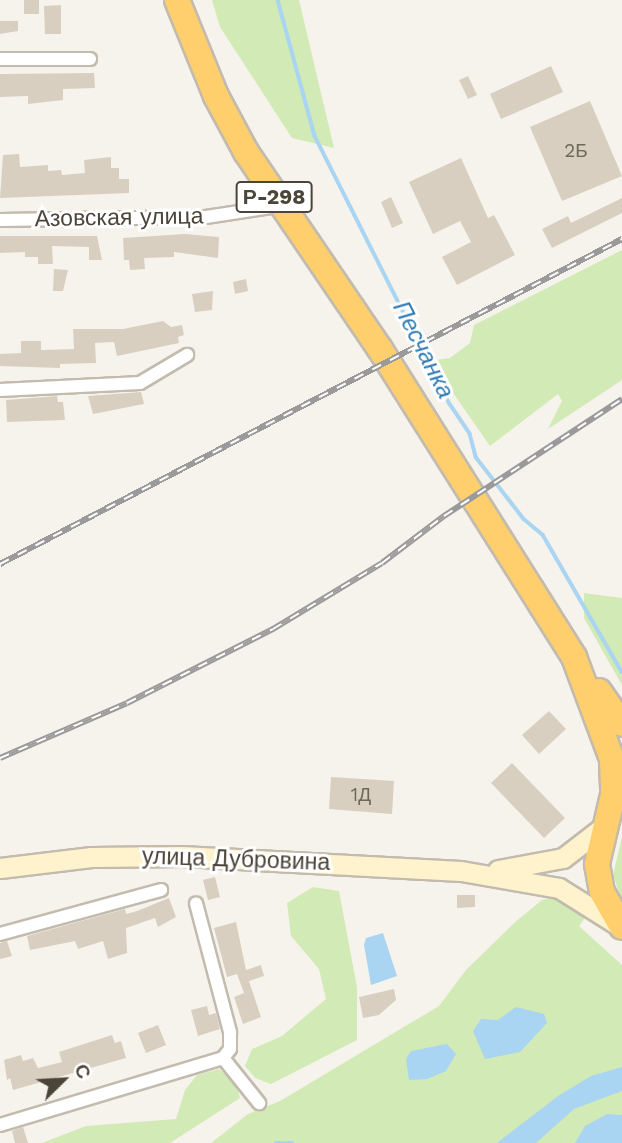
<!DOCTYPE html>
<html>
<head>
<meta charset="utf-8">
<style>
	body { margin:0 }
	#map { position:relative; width:622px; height:1143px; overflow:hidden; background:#f6f3ec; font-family:"Work Sans",sans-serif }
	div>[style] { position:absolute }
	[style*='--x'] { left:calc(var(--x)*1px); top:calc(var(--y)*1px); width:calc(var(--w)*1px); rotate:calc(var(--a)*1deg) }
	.green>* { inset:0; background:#d2eab5 }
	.water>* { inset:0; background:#a9d4f2 }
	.stream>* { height:3.5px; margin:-1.75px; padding:0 1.75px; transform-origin:1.75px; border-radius:1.75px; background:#a9d4f2 }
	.building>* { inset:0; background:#d8cfc1 }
	.roads { filter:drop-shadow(2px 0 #c2bbae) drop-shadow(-2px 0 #c2bbae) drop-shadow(0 2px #c2bbae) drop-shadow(0 -2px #c2bbae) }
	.street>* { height:12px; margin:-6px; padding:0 6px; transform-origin:6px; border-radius:6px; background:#fff }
	.secondary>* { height:19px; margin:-9.5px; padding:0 9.5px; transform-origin:9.5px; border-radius:9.5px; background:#fff3cd }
	.highway>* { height:24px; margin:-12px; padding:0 12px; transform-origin:12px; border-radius:12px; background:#ffcf6e }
	.rail>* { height:6px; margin-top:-3px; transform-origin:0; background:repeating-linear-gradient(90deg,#fff 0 10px,#9a9a9a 0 20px); box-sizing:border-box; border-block:2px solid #9a9a9a }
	span { translate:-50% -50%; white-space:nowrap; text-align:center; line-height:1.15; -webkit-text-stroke:6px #fff; paint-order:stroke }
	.number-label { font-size:19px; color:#6e675b }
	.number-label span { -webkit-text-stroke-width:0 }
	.shield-label span { padding:2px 5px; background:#fff; border:2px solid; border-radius:5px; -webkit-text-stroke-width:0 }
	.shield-label { font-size:21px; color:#4b4439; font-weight:700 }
	.street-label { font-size:23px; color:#4b4439 }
	.water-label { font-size:24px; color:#2e7ab2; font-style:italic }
	.north { position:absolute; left:28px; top:1045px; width:70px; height:70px; -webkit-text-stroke:5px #fff; paint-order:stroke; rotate:66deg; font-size:19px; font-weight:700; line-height:28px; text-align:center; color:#4b4439 }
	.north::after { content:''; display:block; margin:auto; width:24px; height:32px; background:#4b4439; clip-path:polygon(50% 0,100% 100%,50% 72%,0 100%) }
</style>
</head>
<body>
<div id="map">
	<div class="green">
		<div style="clip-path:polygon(212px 0,299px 0,334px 148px,292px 138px,220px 27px)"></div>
		<div style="clip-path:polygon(622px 250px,622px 380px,548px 429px,562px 401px,558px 394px,490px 446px,444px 380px,437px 360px,450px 358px,470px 343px,474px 325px)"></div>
		<div style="clip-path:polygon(584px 593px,622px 598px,622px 685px,584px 618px)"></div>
		<div style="clip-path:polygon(622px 837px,622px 901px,613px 875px)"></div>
		<div style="clip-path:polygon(313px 887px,339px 891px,357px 987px,357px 1040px,271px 1084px,255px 1078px,245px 1066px,252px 1049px,282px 1036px,326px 999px,319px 969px,291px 936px,287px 903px)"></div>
		<div style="clip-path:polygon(562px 896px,585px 918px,579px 926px,622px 965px,622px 1143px,211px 1143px,248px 1114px,280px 1101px,439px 1006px,466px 970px,514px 923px,542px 900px)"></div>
		<div style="clip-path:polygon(219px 1069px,236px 1084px,240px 1098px,170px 1143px,42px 1143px,86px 1126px,176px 1119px,185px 1090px,197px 1075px)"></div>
	</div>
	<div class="water">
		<div style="clip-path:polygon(383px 933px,397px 976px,371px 985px,364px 945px,366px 938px)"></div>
		<div style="clip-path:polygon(516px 1007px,544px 1014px,547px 1023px,520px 1052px,485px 1059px,473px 1031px,481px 1019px,498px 1020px)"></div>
		<div style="clip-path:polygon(447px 1044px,456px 1054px,446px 1071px,427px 1079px,409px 1080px,406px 1059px,411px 1051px)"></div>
		<div style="clip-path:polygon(622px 1067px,622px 1091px,574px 1109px,536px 1143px,497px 1143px,558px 1096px,591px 1076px)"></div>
		<div style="clip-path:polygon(607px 1114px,622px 1115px,622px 1143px,575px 1143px,585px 1126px)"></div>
	</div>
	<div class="stream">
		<div style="--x:278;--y:0;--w:141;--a:74.8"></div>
		<div style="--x:315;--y:136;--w:300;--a:63.3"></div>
		<div style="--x:450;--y:404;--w:36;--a:56"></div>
		<div style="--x:470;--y:434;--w:24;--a:75"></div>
		<div style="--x:476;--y:457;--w:78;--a:52.3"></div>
		<div style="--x:524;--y:519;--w:25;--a:40"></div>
		<div style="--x:543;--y:535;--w:158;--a:60"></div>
		<div style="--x:276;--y:1143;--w:16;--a:0"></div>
	</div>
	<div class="building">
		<div style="clip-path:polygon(24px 0,39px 0,39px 14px,24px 14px)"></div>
		<div style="clip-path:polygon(61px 5px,61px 34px,45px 34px,44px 6px)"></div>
		<div style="clip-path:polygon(0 21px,18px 21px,18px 31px,0 34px)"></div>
		<div style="clip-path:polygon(551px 66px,563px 92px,501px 119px,490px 94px)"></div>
		<div style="clip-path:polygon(94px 73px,95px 88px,63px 89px,63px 100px,28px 104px,28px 96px,0 97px,0 74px)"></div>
		<div style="clip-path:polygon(468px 76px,477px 95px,468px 99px,459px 80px)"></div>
		<div style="clip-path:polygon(590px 101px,622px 176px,562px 201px,530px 127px)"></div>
		<div style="clip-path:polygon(19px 154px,20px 167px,48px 165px,48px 171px,61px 170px,62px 175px,85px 173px,84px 160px,111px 157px,111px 168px,119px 168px,119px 179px,129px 179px,129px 193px,0 198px,3px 155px)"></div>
		<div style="clip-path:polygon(461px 158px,488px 218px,494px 215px,515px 255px,457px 285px,442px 257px,471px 242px,460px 221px,433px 234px,409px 182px)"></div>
		<div style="clip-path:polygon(391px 197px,403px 223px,392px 228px,381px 202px)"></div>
		<div style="clip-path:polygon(622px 198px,622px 213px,552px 248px,542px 229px,568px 216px,571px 223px)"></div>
		<div style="clip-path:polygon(185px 234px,219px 237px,218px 258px,174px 252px,174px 257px,144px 258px,145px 269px,130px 270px,129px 260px,124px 260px,123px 238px)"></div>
		<div style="clip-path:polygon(0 236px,97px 236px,102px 260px,89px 260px,89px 247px,52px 246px,53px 264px,38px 264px,38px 257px,25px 257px,25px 252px,0 253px)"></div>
		<div style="clip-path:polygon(54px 269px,68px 270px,63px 291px,53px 291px)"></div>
		<div style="clip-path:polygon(246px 279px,248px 291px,235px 294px,233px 282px)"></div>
		<div style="clip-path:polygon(213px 291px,212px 310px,195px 312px,192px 294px)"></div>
		<div style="clip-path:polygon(163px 321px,171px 327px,182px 325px,184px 335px,178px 337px,179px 343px,117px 356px,114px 342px,95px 343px,96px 363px,60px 364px,60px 368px,0 366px,0 354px,21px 353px,21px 341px,41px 341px,41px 350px,74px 349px,73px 329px,123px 329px)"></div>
		<div style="clip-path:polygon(141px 392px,144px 404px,93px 414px,88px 396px)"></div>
		<div style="clip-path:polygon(57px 396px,58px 402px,63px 402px,65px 420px,7px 422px,6px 400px)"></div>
		<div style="clip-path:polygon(549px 711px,566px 729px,539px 754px,522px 735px)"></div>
		<div style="clip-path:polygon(512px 763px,565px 818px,544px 838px,491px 783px)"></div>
		<div style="clip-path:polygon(331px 777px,394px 781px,392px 814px,329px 809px)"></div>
		<div style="clip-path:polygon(215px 877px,220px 897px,208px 900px,203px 880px)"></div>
		<div style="clip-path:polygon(457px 895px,475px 895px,475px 907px,457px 908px)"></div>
		<div style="clip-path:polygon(169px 898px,176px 917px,158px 927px,155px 918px,126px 928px,127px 953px,108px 959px,103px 941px,78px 949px,75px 941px,30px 950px,27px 936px,125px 909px,126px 914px,137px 911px)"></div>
		<div style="clip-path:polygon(236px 922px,246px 970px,261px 965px,264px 976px,249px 981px,261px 1017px,243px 1024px,234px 997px,244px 993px,237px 974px,227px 977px,214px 928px)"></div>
		<div style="clip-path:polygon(7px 941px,12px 956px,0 959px,0 943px)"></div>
		<div style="clip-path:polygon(394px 989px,396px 1000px,379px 1015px,363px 1018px,359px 997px)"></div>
		<div style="clip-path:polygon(207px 1006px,209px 1015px,216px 1013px,220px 1029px,198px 1036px,191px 1010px)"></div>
		<div style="clip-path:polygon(158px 1025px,166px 1045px,146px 1053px,138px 1033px)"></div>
		<div style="clip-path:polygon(112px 1035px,115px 1043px,121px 1041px,126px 1058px,13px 1090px,10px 1078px,7px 1080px,4px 1060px,21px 1055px,23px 1061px,33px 1058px,38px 1068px,62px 1062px,59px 1052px)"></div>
		<div style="clip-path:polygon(23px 1127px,28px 1143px,15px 1143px,12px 1131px)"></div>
	</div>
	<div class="roads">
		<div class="street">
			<div style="--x:0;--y:59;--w:90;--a:0"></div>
			<div style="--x:0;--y:220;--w:206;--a:-0.8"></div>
			<div style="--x:206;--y:217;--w:74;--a:-8.6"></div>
			<div style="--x:0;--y:390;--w:140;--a:-2.9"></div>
			<div style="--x:140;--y:383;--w:55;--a:-30.8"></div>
			<div style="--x:0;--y:934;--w:167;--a:-15.3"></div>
			<div style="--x:223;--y:1058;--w:58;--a:51.3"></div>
			<div style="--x:0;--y:1125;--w:233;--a:-16.7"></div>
			<div style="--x:223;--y:1058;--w:11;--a:-52"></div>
			<div style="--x:230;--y:1049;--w:17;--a:-90"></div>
			<div style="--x:230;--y:1032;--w:133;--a:-104.8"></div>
		</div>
		<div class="secondary">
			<div style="--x:0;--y:868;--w:92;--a:-6.9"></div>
			<div style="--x:91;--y:857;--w:91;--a:-0.6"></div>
			<div style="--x:182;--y:856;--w:279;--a:3.1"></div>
			<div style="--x:461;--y:871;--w:99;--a:9.8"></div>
			<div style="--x:559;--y:888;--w:70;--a:32.1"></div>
			<div style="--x:498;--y:870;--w:66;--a:-10.5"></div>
			<div style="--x:563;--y:858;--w:56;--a:-37.7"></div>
		</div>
		<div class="highway">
			<div style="--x:177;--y:0;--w:104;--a:67.9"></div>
			<div style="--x:216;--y:96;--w:64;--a:61.8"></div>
			<div style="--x:246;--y:152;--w:238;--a:55.8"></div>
			<div style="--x:380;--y:349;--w:364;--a:57.8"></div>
			<div style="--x:574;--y:657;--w:109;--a:69.6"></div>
			<div style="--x:612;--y:759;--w:36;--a:88"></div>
			<div style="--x:613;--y:795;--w:71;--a:103.1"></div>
			<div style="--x:597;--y:864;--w:28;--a:80"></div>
			<div style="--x:602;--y:892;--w:40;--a:60.3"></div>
			<div style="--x:599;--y:691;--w:40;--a:55.1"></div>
		</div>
	</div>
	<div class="rail">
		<div style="--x:0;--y:564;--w:702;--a:-27.59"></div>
		<div style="--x:0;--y:758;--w:138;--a:-23.4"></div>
		<div style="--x:127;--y:703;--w:164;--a:-26.9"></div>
		<div style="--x:273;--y:629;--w:127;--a:-31.2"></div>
		<div style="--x:382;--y:563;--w:78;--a:-37.2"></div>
		<div style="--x:444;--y:516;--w:213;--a:-33.3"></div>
	</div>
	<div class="number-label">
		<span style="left:576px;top:151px">2Б</span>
		<span style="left:361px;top:795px">1Д</span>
	</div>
	<div class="shield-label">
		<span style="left:274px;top:197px">Р-298</span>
	</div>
	<div class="street-label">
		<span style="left:119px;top:218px;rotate:-1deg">Азовская улица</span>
		<span style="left:236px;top:860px;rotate:2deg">улица Дубровина</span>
	</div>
	<div class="water-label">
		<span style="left:423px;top:350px;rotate:63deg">Песчанка</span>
	</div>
	<div class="north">С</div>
</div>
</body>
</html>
